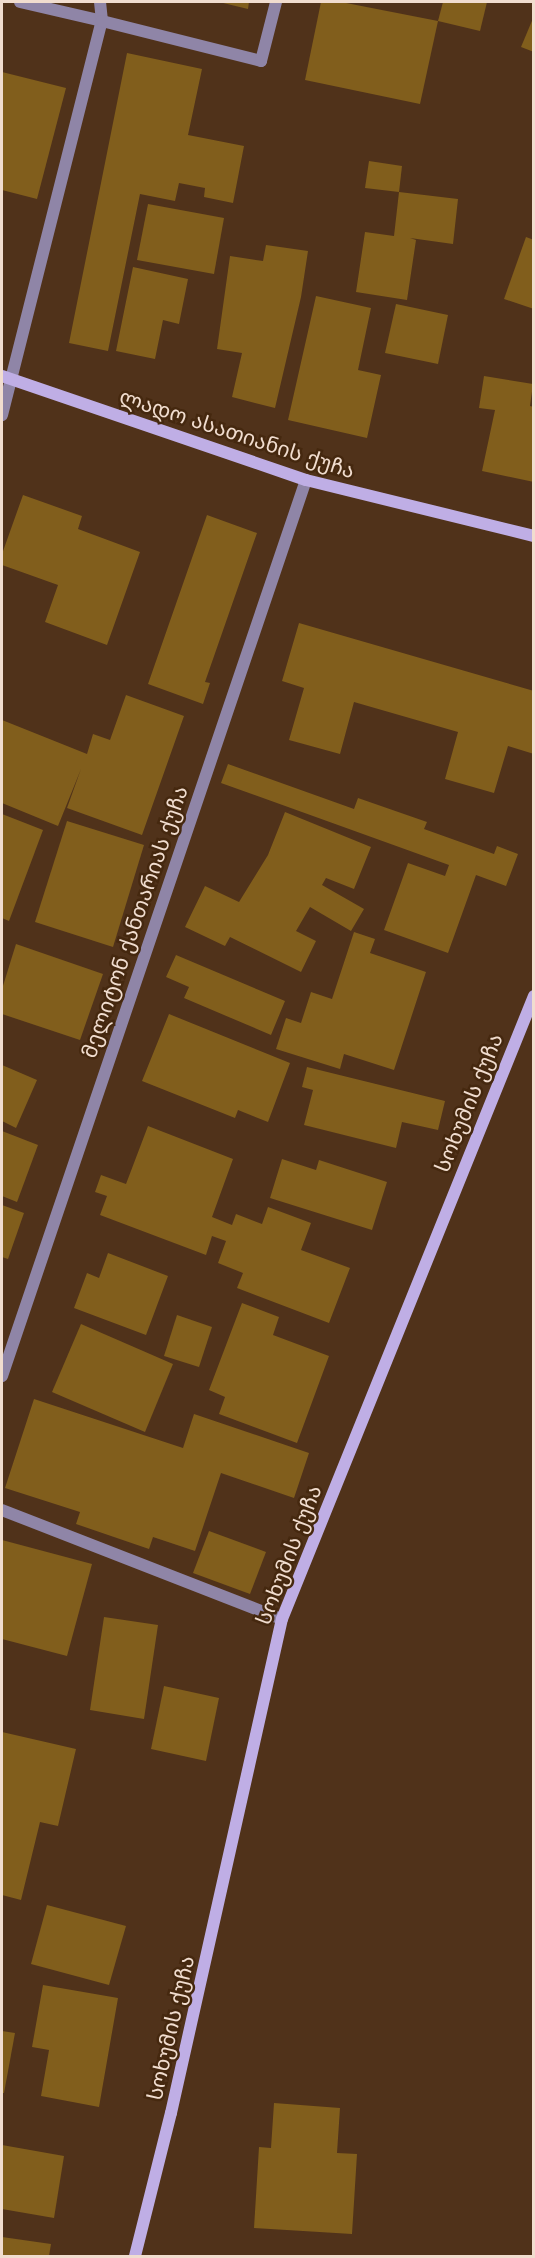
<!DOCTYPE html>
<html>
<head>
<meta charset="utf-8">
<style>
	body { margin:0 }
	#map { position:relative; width:535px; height:2258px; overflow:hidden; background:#50321a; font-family:Inter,"Noto Sans Georgian",sans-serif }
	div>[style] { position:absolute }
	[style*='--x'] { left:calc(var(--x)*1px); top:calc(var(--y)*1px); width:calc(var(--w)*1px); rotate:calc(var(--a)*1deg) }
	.building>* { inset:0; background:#815e1c }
	.path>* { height:4px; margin-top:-2px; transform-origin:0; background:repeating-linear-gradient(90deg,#987e6b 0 4.5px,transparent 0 7.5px) }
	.lane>* { height:12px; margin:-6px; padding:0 6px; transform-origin:6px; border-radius:6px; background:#8f85a7 }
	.street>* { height:12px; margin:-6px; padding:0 6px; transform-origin:6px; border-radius:6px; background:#8f85a7 }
	.secondary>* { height:12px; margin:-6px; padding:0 6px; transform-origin:6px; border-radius:6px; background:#bfaee5 }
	span { translate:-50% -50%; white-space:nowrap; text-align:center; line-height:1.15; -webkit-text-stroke:5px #45280f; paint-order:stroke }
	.street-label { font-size:21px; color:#f1ddcf }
	.frame { position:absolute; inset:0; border:3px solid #f1ddcf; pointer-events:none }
</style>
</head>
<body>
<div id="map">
	<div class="building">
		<div style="clip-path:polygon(219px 2px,249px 2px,248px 9px)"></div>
		<div style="clip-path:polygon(321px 2px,341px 2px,438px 21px,420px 104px,305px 80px)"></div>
		<div style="clip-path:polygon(443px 2px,487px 2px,480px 31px,438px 21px)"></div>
		<div style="clip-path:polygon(534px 16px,534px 52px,521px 47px)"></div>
		<div style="clip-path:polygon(127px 53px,202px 69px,188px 135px,244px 146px,233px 203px,204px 197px,205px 188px,179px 183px,175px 201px,140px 194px,108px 351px,69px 343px)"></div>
		<div style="clip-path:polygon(2px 72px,66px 88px,37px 199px,2px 190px)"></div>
		<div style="clip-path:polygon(369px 161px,402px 166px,399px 192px,365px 188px)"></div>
		<div style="clip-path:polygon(399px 192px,458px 199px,453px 244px,410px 238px,416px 240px,407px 300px,356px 292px,365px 232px,394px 236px)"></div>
		<div style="clip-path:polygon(148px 204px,224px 218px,214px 274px,137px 260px)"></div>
		<div style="clip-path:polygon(526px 237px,534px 240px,534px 309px,504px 299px)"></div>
		<div style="clip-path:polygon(266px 245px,308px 251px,301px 297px,275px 408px,232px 397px,242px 353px,217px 349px,230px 256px,263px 261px)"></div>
		<div style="clip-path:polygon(133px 267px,188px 279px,179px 324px,163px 320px,155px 359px,116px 351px)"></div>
		<div style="clip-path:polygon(316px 296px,371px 308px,358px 370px,381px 375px,367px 438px,288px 420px)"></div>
		<div style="clip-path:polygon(396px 304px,448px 315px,438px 364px,385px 353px)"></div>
		<div style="clip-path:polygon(484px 376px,533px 384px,530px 406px,534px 407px,534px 482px,482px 471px,495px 410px,479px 408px)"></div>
		<div style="clip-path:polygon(23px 495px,82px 516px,78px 529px,140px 552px,107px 645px,45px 622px,58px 585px,2px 565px,2px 554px)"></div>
		<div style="clip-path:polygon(207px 515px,257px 533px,205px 682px,210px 683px,203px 704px,148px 684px)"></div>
		<div style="clip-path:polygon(299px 623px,534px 691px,534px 754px,508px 746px,494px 793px,445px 779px,458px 732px,354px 702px,340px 754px,289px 740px,304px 688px,282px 681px)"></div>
		<div style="clip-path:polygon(126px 695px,184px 716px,142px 835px,67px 808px,81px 769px,58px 826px,2px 803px,2px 720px,87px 754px,93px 734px,110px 740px)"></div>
		<div style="clip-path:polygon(228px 764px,354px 809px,358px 798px,427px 822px,424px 829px,494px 854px,497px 846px,518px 854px,506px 886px,476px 875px,448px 953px,384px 930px,408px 863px,445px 876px,449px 865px,221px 783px)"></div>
		<div style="clip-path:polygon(285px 812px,371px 847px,354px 889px,326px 878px,322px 885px,364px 909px,351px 931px,310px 907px,296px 931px,316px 941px,301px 972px,230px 937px,225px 946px,185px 927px,205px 886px,239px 902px,268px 855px)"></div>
		<div style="clip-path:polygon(2px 814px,43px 830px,9px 921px,2px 918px)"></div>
		<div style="clip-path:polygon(67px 821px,144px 845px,113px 947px,35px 922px)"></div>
		<div style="clip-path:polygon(354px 932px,375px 939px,370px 953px,426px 972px,394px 1070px,344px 1054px,340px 1069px,276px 1049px,286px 1018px,301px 1023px,311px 992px,332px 999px)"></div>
		<div style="clip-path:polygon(16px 944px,103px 974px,80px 1040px,2px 1014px,2px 989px)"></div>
		<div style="clip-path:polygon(176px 955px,285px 1001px,271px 1035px,184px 998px,189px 987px,166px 977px)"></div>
		<div style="clip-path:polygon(169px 1014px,290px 1063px,268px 1122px,238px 1110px,235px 1118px,142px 1081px)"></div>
		<div style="clip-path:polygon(2px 1065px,37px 1080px,16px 1128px,2px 1121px)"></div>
		<div style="clip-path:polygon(307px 1067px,445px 1101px,438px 1130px,402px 1122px,396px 1148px,304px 1125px,313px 1090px,302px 1087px)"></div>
		<div style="clip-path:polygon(148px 1126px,233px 1159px,212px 1217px,232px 1225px,236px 1214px,262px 1224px,268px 1207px,311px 1223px,301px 1250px,350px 1268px,329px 1323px,237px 1288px,243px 1273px,218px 1263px,226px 1241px,212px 1236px,206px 1255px,100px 1215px,107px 1196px,95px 1192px,101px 1175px,126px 1184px)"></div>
		<div style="clip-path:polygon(2px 1131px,38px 1145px,17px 1202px,2px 1196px)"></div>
		<div style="clip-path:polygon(282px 1159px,316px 1170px,319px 1160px,387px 1182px,372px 1230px,270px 1198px)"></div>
		<div style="clip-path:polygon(2px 1205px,24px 1213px,8px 1259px,2px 1257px)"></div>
		<div style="clip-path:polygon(108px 1253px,168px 1276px,146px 1335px,74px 1308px,87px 1273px,99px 1278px)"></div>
		<div style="clip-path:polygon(242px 1303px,279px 1317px,273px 1335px,329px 1356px,297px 1443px,219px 1414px,225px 1397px,209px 1390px)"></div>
		<div style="clip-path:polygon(177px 1315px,212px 1327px,199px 1367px,164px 1356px)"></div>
		<div style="clip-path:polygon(81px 1324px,173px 1364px,145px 1432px,52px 1392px)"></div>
		<div style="clip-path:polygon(34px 1399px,183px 1448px,194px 1414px,309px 1453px,294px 1498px,221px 1473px,195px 1551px,153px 1537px,149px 1549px,76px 1524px,80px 1512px,5px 1488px)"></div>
		<div style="clip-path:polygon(209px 1531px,266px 1552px,250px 1594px,193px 1573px)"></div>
		<div style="clip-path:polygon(2px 1540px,92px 1564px,67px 1656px,2px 1639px)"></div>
		<div style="clip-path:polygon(104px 1617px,158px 1625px,144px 1719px,90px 1710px)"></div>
		<div style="clip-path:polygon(164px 1686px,219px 1698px,206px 1761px,151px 1749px)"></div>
		<div style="clip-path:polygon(2px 1732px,76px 1749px,58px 1826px,40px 1822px,21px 1900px,2px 1895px)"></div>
		<div style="clip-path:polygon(47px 1905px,126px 1926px,109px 1985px,31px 1964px)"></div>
		<div style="clip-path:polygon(43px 1985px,118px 1998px,99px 2107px,41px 2096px,49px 2050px,32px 2047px)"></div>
		<div style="clip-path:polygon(2px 2031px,15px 2033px,4px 2093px,2px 2093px)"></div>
		<div style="clip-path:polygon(274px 2103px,340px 2108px,337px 2153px,357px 2154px,352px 2234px,254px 2228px,259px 2147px,271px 2148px)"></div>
		<div style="clip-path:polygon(2px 2145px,64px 2156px,54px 2218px,2px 2209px)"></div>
		<div style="clip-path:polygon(2px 2237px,51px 2244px,49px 2256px,2px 2256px)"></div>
	</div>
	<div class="path">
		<div style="--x:534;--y:1674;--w:19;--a:90"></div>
	</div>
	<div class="lane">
		<div style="--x:20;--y:2;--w:84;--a:13"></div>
		<div style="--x:102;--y:21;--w:19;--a:-96"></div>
	</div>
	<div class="street">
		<div style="--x:2;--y:415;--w:406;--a:-75.8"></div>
		<div style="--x:102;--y:21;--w:164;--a:14.1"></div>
		<div style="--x:261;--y:61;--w:61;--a:-75.7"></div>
		<div style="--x:2;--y:1376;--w:946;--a:-71.26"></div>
		<div style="--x:2;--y:1510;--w:300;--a:21.3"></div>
	</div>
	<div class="secondary">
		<div style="--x:2;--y:376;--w:321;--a:18.9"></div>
		<div style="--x:306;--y:480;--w:235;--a:13.8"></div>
		<div style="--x:135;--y:2256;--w:147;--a:-75.9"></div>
		<div style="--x:171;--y:2113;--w:506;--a:-77.34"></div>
		<div style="--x:282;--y:1619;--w:672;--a:-67.98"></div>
	</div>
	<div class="street-label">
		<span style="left:237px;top:434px;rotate:18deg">ლადო ასათიანის ქუჩა</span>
		<span style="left:135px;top:922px;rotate:-71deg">მელიტონ ქანთარიას ქუჩა</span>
		<span style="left:469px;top:1103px;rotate:-68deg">სოხუმის ქუჩა</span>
		<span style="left:289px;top:1555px;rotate:-69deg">სოხუმის ქუჩა</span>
		<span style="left:171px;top:2028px;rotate:-77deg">სოხუმის ქუჩა</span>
	</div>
	<div class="frame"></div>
</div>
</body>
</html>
